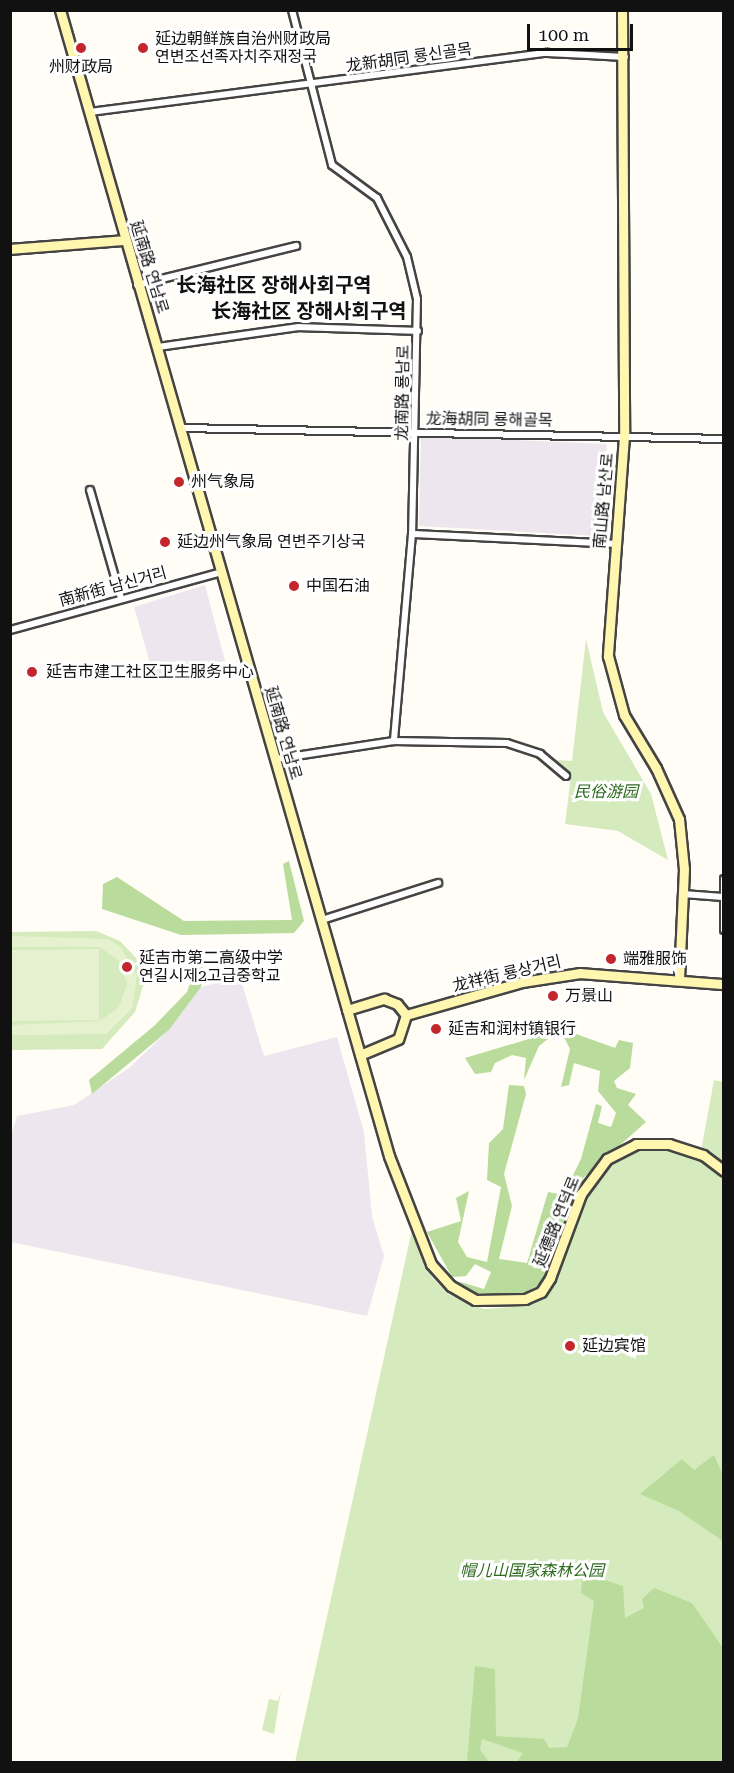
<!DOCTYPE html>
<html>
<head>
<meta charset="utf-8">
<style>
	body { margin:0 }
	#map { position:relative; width:734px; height:1773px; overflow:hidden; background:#fffdf5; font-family:"Roboto Serif","Noto Sans SC","Noto Sans KR",serif }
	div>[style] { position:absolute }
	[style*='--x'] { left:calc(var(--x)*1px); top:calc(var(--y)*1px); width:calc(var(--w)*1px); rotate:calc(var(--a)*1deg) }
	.industrial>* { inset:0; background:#eee6ef }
	.green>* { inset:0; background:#d5ebbd }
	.forest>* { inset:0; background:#b9dc9c }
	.pitch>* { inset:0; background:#e6f2cf }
	.roads { filter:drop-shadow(2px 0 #444) drop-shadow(-2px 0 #444) drop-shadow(0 2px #444) drop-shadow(0 -2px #444) }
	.street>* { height:6px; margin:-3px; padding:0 3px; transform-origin:3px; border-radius:3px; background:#fff }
	.secondary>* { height:9px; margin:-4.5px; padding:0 4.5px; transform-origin:4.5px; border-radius:4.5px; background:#fff6b0 }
	.dots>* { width:16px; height:16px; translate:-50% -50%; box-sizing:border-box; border:3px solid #fff; border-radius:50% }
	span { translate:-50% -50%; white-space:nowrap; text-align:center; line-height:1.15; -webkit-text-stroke:6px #fff; paint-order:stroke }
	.poi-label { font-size:16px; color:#111 }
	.left { translate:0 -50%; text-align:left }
	.street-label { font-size:16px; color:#111 }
	.park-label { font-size:16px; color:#2f6b1f; font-style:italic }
	.quarter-label { font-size:20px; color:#111; font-weight:700 }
	.frame { position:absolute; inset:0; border:12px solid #111; pointer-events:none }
	.scale { position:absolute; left:527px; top:24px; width:106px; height:27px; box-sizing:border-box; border:3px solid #111; border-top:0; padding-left:8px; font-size:18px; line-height:21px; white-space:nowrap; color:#111; -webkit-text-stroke:4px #fff; paint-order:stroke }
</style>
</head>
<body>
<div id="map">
	<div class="industrial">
		<div style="clip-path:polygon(421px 436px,607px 444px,597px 536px,419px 526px)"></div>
		<div style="clip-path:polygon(205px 585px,225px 661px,154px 677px,134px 607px)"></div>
		<div style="clip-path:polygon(240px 977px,264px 1056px,337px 1037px,364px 1132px,372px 1216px,384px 1256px,367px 1316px,11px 1242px,10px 1139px,17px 1116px,74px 1105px,129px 1068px,169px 1030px,201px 987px)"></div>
	</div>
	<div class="green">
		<div style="clip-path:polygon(586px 639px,603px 712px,651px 794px,668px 860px,618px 831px,565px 824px,571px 776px,556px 760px,572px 761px)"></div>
		<div style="clip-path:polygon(96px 931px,120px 941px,136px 958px,144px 983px,135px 1012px,102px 1049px,11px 1050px,10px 932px)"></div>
		<div style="clip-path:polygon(714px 1080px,723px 1082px,723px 1165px,701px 1151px)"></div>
		<div style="clip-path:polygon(642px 1145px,681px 1149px,724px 1176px,723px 1762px,295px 1762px,412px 1230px,432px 1277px,448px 1294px,484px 1309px,512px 1307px,537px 1296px,561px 1268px,578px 1210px,602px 1170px,618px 1154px)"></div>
		<div style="clip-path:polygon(281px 1691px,274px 1734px,262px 1730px,269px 1699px,278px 1701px)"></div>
	</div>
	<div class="forest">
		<div style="clip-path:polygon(289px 861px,304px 921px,294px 933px,181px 935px,102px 909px,103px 884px,117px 877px,184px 921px,292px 920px,283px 864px)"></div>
		<div style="clip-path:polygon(203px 967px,201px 987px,169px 1030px,92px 1094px,89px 1080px,154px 1026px,187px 992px,195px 969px)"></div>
		<div style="clip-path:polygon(562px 1029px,615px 1048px,619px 1040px,633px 1043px,630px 1068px,614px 1081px,617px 1088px,636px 1094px,628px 1105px,646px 1122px,584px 1177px,547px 1275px,537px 1286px,515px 1298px,482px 1299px,457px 1281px,484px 1289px,491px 1272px,475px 1264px,466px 1276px,452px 1277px,427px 1232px,461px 1221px,456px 1198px,469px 1191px,458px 1242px,467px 1257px,487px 1262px,501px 1187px,487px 1180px,489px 1143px,503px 1129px,509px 1085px,524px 1086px,526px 1094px,504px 1174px,512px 1206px,499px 1259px,527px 1263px,548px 1192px,563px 1195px,581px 1159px,596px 1104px,602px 1106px,598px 1123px,611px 1127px,616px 1113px,598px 1091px,600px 1071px,574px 1063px,569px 1085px,561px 1087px,570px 1049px,564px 1037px,553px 1035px,539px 1046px,524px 1080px,526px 1058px,512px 1055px,495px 1063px,491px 1072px,475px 1074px,465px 1058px)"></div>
		<div style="clip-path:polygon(714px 1455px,723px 1475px,723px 1541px,679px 1511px,640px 1494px,682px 1459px,694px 1470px)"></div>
		<div style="clip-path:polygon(583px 1573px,623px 1586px,625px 1618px,644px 1608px,642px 1599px,654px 1588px,692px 1603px,723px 1648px,723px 1762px,517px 1762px,523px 1753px,482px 1739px,480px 1750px,489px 1762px,467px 1762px,475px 1666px,495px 1669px,496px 1736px,544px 1739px,549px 1748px,567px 1747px,578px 1719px,594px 1601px,581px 1593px)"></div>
	</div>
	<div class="pitch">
		<div style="clip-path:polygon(11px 936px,108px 939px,121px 948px,137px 976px,132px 1008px,106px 1034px,11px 1035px,11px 1025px,100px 1021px,119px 1007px,127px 984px,119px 961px,100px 947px,11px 947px)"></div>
		<div style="clip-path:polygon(99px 949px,99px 1020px,11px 1021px,11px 950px)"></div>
	</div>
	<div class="roads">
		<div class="street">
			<div style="--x:292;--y:10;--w:160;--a:75.5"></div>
			<div style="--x:332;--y:165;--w:56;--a:36.3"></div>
			<div style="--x:377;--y:198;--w:66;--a:63"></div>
			<div style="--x:407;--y:257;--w:43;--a:76.6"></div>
			<div style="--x:417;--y:299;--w:235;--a:91.2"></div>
			<div style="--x:412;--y:534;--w:208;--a:95"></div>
			<div style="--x:90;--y:112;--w:461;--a:-7.4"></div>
			<div style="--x:547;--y:53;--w:78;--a:2.9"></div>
			<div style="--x:137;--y:285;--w:164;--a:-13.8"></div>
			<div style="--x:158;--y:347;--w:142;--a:-8.1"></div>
			<div style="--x:299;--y:327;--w:119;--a:1.9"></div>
			<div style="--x:182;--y:428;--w:542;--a:1.16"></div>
			<div style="--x:90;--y:490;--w:112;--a:74"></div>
			<div style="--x:412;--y:534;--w:203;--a:2.8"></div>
			<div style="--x:10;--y:630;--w:220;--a:-15.3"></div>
			<div style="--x:276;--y:759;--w:119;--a:-8.7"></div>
			<div style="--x:394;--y:741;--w:113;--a:1"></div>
			<div style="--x:507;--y:743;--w:35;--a:18"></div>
			<div style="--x:540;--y:754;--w:34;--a:40"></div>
			<div style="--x:724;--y:879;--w:51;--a:90"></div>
			<div style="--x:683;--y:894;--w:40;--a:4.3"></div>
			<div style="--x:322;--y:920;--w:122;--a:-17.7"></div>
		</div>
		<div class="secondary">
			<div style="--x:60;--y:10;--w:1192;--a:73.98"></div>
			<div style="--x:389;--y:1156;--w:116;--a:68.7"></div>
			<div style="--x:431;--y:1264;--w:30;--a:48"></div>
			<div style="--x:451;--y:1286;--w:28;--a:30"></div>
			<div style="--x:475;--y:1300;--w:50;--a:-1.1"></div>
			<div style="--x:525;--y:1299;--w:17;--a:-24"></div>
			<div style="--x:541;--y:1292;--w:17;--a:-57"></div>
			<div style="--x:550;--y:1278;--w:90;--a:-69.7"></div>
			<div style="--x:581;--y:1194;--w:44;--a:-53.4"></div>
			<div style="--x:607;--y:1159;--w:33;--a:-27"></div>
			<div style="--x:636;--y:1144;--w:33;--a:0"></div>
			<div style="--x:669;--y:1144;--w:36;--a:18"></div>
			<div style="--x:703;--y:1155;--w:26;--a:37"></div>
			<div style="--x:622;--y:10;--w:426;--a:89.7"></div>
			<div style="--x:624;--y:436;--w:221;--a:94.2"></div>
			<div style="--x:608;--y:656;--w:61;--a:74.8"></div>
			<div style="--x:624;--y:715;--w:62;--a:58.9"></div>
			<div style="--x:656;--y:768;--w:56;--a:65.7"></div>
			<div style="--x:679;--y:819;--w:50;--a:84.3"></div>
			<div style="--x:684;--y:869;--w:109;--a:92.6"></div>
			<div style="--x:10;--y:249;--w:115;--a:-4.5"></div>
			<div style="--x:347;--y:1010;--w:39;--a:-17"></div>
			<div style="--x:384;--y:999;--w:14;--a:21"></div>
			<div style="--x:397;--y:1004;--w:14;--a:51"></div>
			<div style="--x:406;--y:1015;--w:25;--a:108"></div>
			<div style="--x:398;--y:1039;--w:41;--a:157.2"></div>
			<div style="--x:406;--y:1015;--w:121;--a:-15.9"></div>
			<div style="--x:522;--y:982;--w:59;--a:-8.8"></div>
			<div style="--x:580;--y:973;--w:144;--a:4.4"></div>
		</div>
	</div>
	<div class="dots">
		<div style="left:81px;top:48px;background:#c4262e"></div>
		<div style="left:143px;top:48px;background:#c4262e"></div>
		<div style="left:179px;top:482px;background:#c4262e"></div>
		<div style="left:165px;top:542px;background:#c4262e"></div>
		<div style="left:294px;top:586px;background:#c4262e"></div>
		<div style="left:32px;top:672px;background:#c4262e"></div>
		<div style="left:611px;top:959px;background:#c4262e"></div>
		<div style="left:127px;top:967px;background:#c4262e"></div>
		<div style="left:553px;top:996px;background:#c4262e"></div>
		<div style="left:436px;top:1029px;background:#c4262e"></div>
		<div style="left:570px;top:1346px;background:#c4262e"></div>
	</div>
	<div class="poi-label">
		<span class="left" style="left:155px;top:48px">延边朝鲜族自治州财政局<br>연변조선족자치주재정국</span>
		<span style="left:81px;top:67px">州财政局</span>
		<span class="left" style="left:191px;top:482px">州气象局</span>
		<span class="left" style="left:177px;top:542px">延边州气象局 연변주기상국</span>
		<span class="left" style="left:306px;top:586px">中国石油</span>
		<span class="left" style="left:46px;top:672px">延吉市建工社区卫生服务中心</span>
		<span class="left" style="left:139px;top:967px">延吉市第二高级中学<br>연길시제2고급중학교</span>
		<span class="left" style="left:623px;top:959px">端雅服饰</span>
		<span class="left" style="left:565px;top:996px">万景山</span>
		<span class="left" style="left:448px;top:1029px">延吉和润村镇银行</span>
		<span class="left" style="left:582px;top:1346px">延边宾馆</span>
	</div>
	<div class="street-label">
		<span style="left:409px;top:58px;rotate:-8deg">龙新胡同 룡신골목</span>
		<span style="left:149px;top:267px;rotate:73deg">延南路 연남로</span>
		<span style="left:403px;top:393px;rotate:-89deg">龙南路 룡남로</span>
		<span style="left:489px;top:420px;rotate:1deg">龙海胡同 룡해골목</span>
		<span style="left:604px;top:501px;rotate:-85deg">南山路 남산로</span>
		<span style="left:113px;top:587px;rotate:-15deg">南新街 남신거리</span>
		<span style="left:283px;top:733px;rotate:74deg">延南路 연남로</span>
		<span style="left:507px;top:974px;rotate:-13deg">龙祥街 룡상거리</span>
		<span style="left:557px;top:1222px;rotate:-68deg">延德路 연덕로</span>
	</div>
	<div class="park-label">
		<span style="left:606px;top:792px">民俗游园</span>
		<span style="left:532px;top:1571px">帽儿山国家森林公园</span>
	</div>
	<div class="quarter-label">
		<span style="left:274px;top:285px">长海社区 장해사회구역</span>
		<span style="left:309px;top:311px">长海社区 장해사회구역</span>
	</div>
	<div class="frame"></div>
	<div class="scale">100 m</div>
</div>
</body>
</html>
